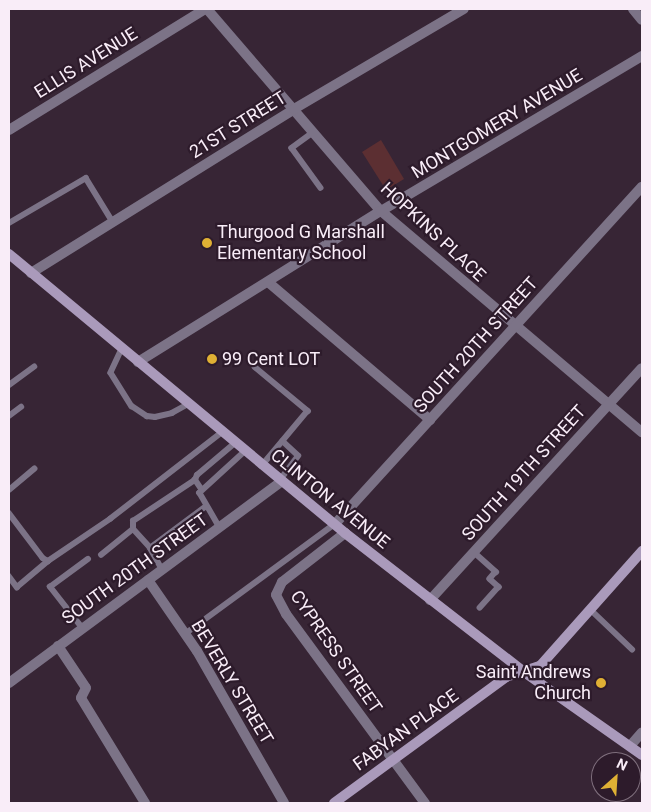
<!DOCTYPE html>
<html>
<head>
<meta charset="utf-8">
<style>
	body { margin:0 }
	#map { position:relative; width:651px; height:812px; overflow:hidden; background:#372535; font-family:Roboto,sans-serif }
	div>[style] { position:absolute }
	[style*='--x'] { left:calc(var(--x)*1px); top:calc(var(--y)*1px); width:calc(var(--w)*1px); rotate:calc(var(--a)*1deg) }
	.green>* { inset:0; background:#5c2f32 }
	.lane>* { height:5.5px; margin:-2.75px; padding:0 2.75px; transform-origin:2.75px; border-radius:2.75px; background:#7c7387 }
	.street>* { height:10px; margin:-5px; padding:0 5px; transform-origin:5px; border-radius:5px; background:#7c7387 }
	.secondary>* { height:10px; margin:-5px; padding:0 5px; transform-origin:5px; border-radius:5px; background:#aa9abb }
	.dots>* { width:14px; height:14px; translate:-50% -50%; box-sizing:border-box; border:2px solid #2d1b2b; border-radius:50% }
	span { translate:-50% -50%; white-space:nowrap; text-align:center; line-height:1.15; -webkit-text-stroke:4.5px #2d1b2b; paint-order:stroke }
	.street-label { font-size:18px; color:#f9edf8 }
	.poi-label { font-size:18px; color:#f9edf8 }
	.left { translate:0 -50%; text-align:left }
	.right { translate:-100% -50%; text-align:right }
	.frame { position:absolute; inset:0; border:10px solid #f9edf8; pointer-events:none }
	.north { position:absolute; left:591px; top:752px; width:50px; height:50px; box-sizing:border-box; background:#2d1b2b; border:1px solid #7f6f7d; border-radius:50%; rotate:26deg; font-size:14px; font-weight:700; line-height:20px; text-align:center; color:#f9edf8 }
	.north::after { content:''; display:block; margin:auto; width:18px; height:22px; background:#dfb034; clip-path:polygon(50% 0,100% 100%,50% 72%,0 100%) }
</style>
</head>
<body>
<div id="map">
	<div class="green">
		<div style="clip-path:polygon(381px 140px,404px 179px,386px 190px,362px 152px)"></div>
	</div>
	<div class="lane">
		<div style="--x:313;--y:133;--w:26;--a:144"></div>
		<div style="--x:292;--y:148;--w:49;--a:54.1"></div>
		<div style="--x:9;--y:223;--w:89;--a:-30.3"></div>
		<div style="--x:86;--y:178;--w:52;--a:58.5"></div>
		<div style="--x:122;--y:349;--w:26;--a:115"></div>
		<div style="--x:111;--y:373;--w:39;--a:58"></div>
		<div style="--x:132;--y:406;--w:18;--a:34"></div>
		<div style="--x:147;--y:416;--w:8;--a:7"></div>
		<div style="--x:155;--y:417;--w:17;--a:-13"></div>
		<div style="--x:172;--y:413;--w:18;--a:-29"></div>
		<div style="--x:255;--y:367;--w:69;--a:39.7"></div>
		<div style="--x:308;--y:411;--w:72;--a:129.9"></div>
		<div style="--x:9;--y:385;--w:31;--a:-36"></div>
		<div style="--x:9;--y:416;--w:15;--a:-37"></div>
		<div style="--x:280;--y:480;--w:30;--a:-53"></div>
		<div style="--x:298;--y:456;--w:21;--a:-137"></div>
		<div style="--x:201;--y:489;--w:11;--a:-124"></div>
		<div style="--x:195;--y:480;--w:5;--a:-68"></div>
		<div style="--x:197;--y:475;--w:50;--a:-40.1"></div>
		<div style="--x:9;--y:490;--w:33;--a:-40"></div>
		<div style="--x:9;--y:513;--w:56;--a:52.9"></div>
		<div style="--x:43;--y:558;--w:6;--a:31"></div>
		<div style="--x:48;--y:561;--w:75;--a:-34.1"></div>
		<div style="--x:110;--y:519;--w:142;--a:-37.8"></div>
		<div style="--x:219;--y:527;--w:39;--a:-120"></div>
		<div style="--x:199;--y:493;--w:62;--a:-42.4"></div>
		<div style="--x:150;--y:548;--w:25;--a:-132"></div>
		<div style="--x:133;--y:529;--w:8;--a:-90"></div>
		<div style="--x:133;--y:521;--w:74;--a:-33.5"></div>
		<div style="--x:474;--y:552;--w:30;--a:42"></div>
		<div style="--x:496;--y:572;--w:9;--a:131"></div>
		<div style="--x:490;--y:579;--w:12;--a:42"></div>
		<div style="--x:499;--y:587;--w:28;--a:132"></div>
		<div style="--x:101;--y:555;--w:41;--a:-39.1"></div>
		<div style="--x:162;--y:570;--w:25;--a:-119"></div>
		<div style="--x:150;--y:548;--w:69;--a:-36.7"></div>
		<div style="--x:9;--y:576;--w:14;--a:54"></div>
		<div style="--x:17;--y:587;--w:40;--a:-40"></div>
		<div style="--x:591;--y:610;--w:57;--a:43.6"></div>
		<div style="--x:82;--y:628;--w:52;--a:-128"></div>
		<div style="--x:50;--y:587;--w:47;--a:-36.4"></div>
		<div style="--x:185;--y:634;--w:186;--a:-36.3"></div>
	</div>
	<div class="street">
		<div style="--x:207;--y:9;--w:267;--a:49.3"></div>
		<div style="--x:381;--y:211;--w:342;--a:40.3"></div>
		<div style="--x:633;--y:9;--w:14;--a:51"></div>
		<div style="--x:9;--y:130;--w:230;--a:-31.7"></div>
		<div style="--x:31;--y:273;--w:310;--a:-31.9"></div>
		<div style="--x:294;--y:109;--w:197;--a:-30.5"></div>
		<div style="--x:268;--y:282;--w:213;--a:40.4"></div>
		<div style="--x:138;--y:362;--w:286;--a:-31.9"></div>
		<div style="--x:381;--y:211;--w:304;--a:-30.7"></div>
		<div style="--x:335;--y:524;--w:456;--a:-47.7"></div>
		<div style="--x:345;--y:533;--w:80;--a:142.1"></div>
		<div style="--x:282;--y:582;--w:14;--a:115"></div>
		<div style="--x:276;--y:595;--w:21;--a:62"></div>
		<div style="--x:286;--y:614;--w:235;--a:53.7"></div>
		<div style="--x:148;--y:580;--w:86;--a:55.4"></div>
		<div style="--x:197;--y:651;--w:175;--a:60.2"></div>
		<div style="--x:430;--y:600;--w:314;--a:-47.6"></div>
		<div style="--x:58;--y:646;--w:50;--a:56.3"></div>
		<div style="--x:86;--y:688;--w:11;--a:117"></div>
		<div style="--x:81;--y:698;--w:123;--a:58.6"></div>
		<div style="--x:9;--y:683;--w:338;--a:-36.5"></div>
		<div style="--x:630;--y:746;--w:18;--a:-49"></div>
	</div>
	<div class="secondary">
		<div style="--x:9;--y:254;--w:437;--a:39.7"></div>
		<div style="--x:345;--y:533;--w:227;--a:37.8"></div>
		<div style="--x:524;--y:672;--w:144;--a:35.1"></div>
		<div style="--x:334;--y:803;--w:213;--a:-36.2"></div>
		<div style="--x:506;--y:677;--w:36;--a:-18"></div>
		<div style="--x:540;--y:666;--w:154;--a:-48.4"></div>
	</div>
	<div class="dots">
		<div style="left:207px;top:243px;background:#dfb034"></div>
		<div style="left:212px;top:359px;background:#dfb034"></div>
		<div style="left:601px;top:683px;background:#dfb034"></div>
	</div>
	<div class="street-label">
		<span style="left:86px;top:63px;rotate:-32deg">ELLIS AVENUE</span>
		<span style="left:497px;top:124px;rotate:-31deg">MONTGOMERY AVENUE</span>
		<span style="left:238px;top:125px;rotate:-32deg">21ST STREET</span>
		<span style="left:433px;top:232px;rotate:43deg">HOPKINS PLACE</span>
		<span style="left:476px;top:345px;rotate:-48deg">SOUTH 20TH STREET</span>
		<span style="left:524px;top:473px;rotate:-48deg">SOUTH 19TH STREET</span>
		<span style="left:330px;top:499px;rotate:39deg">CLINTON AVENUE</span>
		<span style="left:135px;top:569px;rotate:-36deg">SOUTH 20TH STREET</span>
		<span style="left:336px;top:652px;rotate:55deg">CYPRESS STREET</span>
		<span style="left:232px;top:682px;rotate:59deg">BEVERLY STREET</span>
		<span style="left:406px;top:730px;rotate:-36deg">FABYAN PLACE</span>
	</div>
	<div class="poi-label">
		<span class="left" style="left:217px;top:243px">Thurgood G Marshall<br>Elementary School</span>
		<span class="left" style="left:222px;top:359px">99 Cent LOT</span>
		<span class="right" style="left:591px;top:683px">Saint Andrews<br>Church</span>
	</div>
	<div class="frame"></div>
	<div class="north">N</div>
</div>
</body>
</html>
